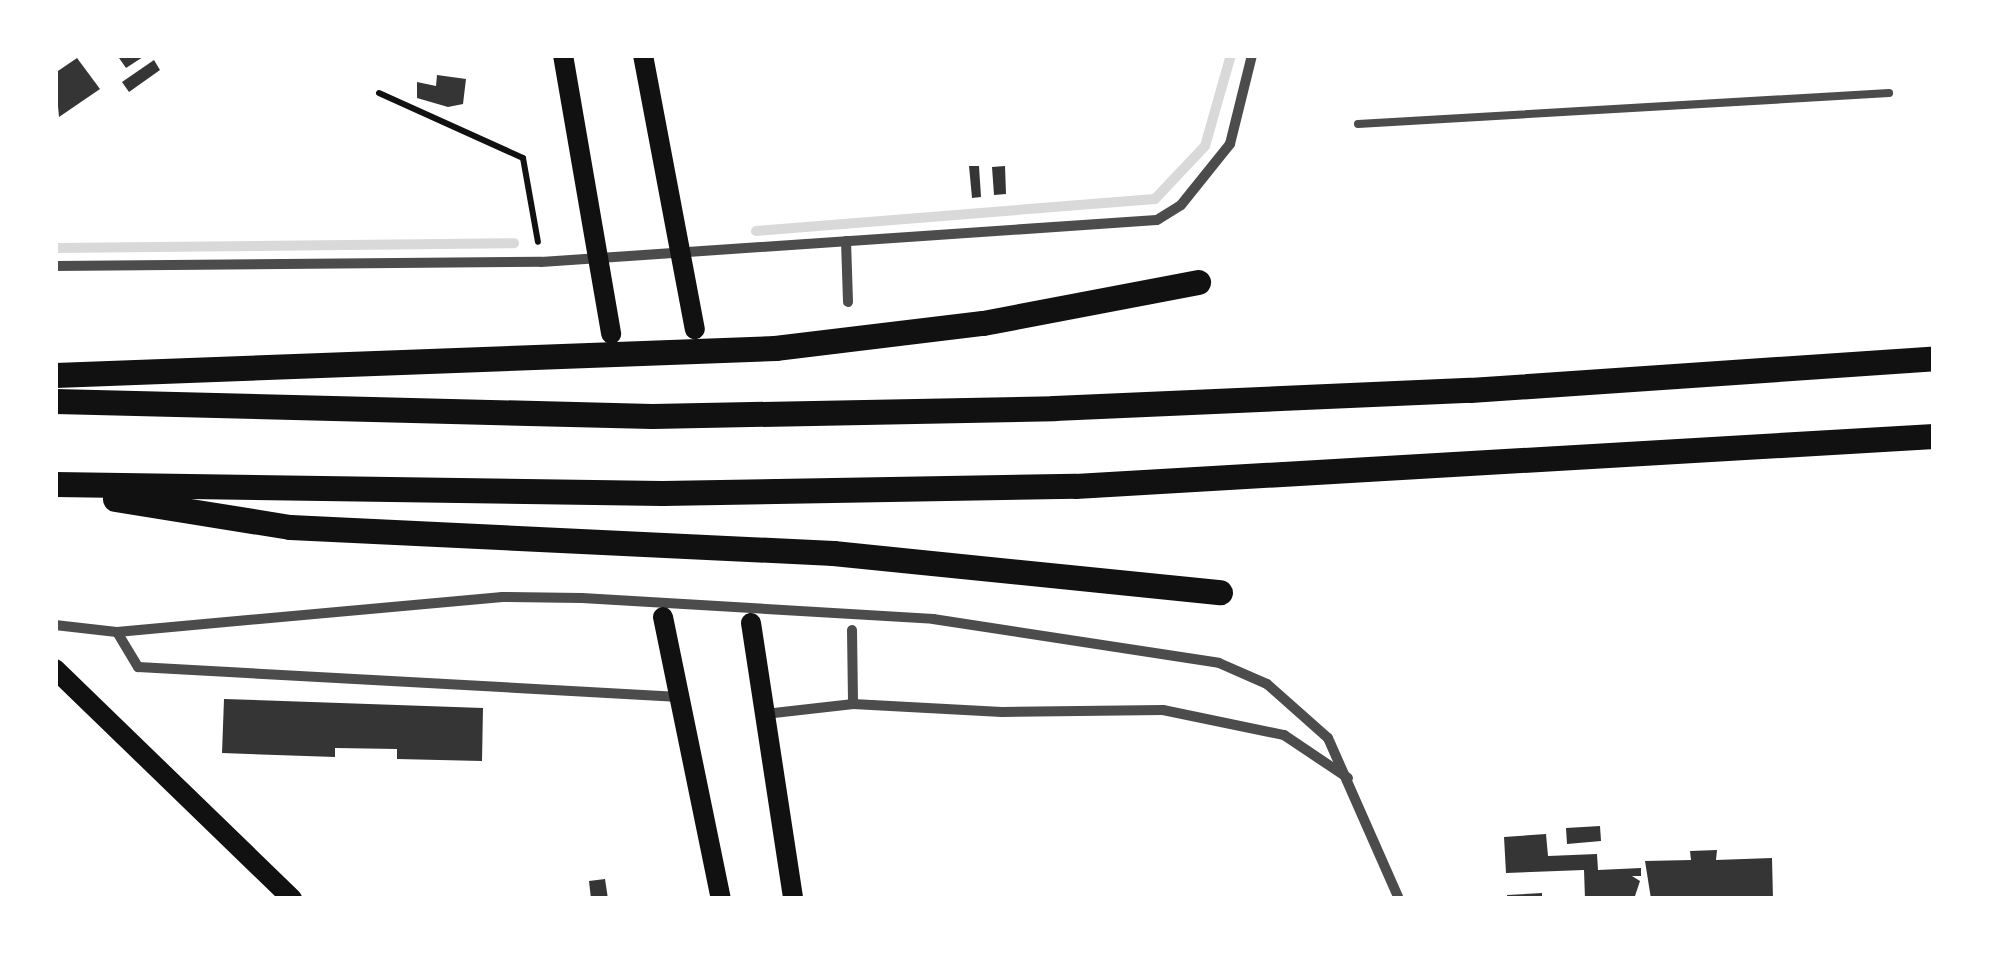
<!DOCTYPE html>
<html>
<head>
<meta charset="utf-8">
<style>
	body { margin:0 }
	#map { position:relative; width:1989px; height:954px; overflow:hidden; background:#fff; font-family:Lato,sans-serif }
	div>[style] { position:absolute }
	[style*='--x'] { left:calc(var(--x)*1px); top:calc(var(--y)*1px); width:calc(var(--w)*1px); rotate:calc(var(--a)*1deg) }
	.stream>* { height:10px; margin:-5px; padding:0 5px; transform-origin:5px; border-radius:5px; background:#d9d9d9 }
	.building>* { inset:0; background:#353535 }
	.path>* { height:6px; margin:-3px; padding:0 3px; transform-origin:3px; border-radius:3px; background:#111 }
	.service>* { height:8px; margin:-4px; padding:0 4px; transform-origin:4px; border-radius:4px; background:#4c4c4c }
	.minor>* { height:10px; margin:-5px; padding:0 5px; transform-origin:5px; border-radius:5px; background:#4c4c4c }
	.secondary>* { height:20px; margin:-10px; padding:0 10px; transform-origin:10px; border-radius:10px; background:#111 }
	.motorway>* { height:25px; margin:-12.5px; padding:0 12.5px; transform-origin:12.5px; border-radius:12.5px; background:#111 }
	span { translate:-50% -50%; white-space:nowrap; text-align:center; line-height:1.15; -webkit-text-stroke:10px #fff; paint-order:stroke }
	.frame { position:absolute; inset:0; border:58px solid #fff; pointer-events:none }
</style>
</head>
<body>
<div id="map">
	<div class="stream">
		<div style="--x:756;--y:231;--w:400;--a:-4.6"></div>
		<div style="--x:1155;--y:199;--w:73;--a:-46.7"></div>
		<div style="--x:1205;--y:146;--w:95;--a:-74.1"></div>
		<div style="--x:55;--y:248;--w:459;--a:-0.6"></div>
	</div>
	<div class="building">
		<div style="clip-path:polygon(117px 55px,146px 55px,126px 68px)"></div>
		<div style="clip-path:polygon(77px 58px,100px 89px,59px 117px,55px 73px)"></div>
		<div style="clip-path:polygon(154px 60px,160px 70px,129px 92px,122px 82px)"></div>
		<div style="clip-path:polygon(437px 75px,466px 79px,463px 104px,448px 107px,417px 98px,417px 82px,436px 86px)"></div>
		<div style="clip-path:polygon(969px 166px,979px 166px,981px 197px,972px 198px)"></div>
		<div style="clip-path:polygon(1005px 166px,1006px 194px,994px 195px,992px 167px)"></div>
		<div style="clip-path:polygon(224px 699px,483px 708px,482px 761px,397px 759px,397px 749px,335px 748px,335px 757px,222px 753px)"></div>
		<div style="clip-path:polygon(1600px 826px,1601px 841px,1567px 844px,1566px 828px)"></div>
		<div style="clip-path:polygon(1546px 834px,1548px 856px,1597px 854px,1598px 870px,1641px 868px,1641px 876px,1632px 876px,1640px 881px,1634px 899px,1585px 899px,1584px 870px,1506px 873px,1504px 837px)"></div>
		<div style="clip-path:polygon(1717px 850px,1716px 860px,1772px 858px,1773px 899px,1651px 899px,1645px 861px,1691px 860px,1690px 851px)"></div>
		<div style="clip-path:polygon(605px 879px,608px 899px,591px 899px,589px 881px)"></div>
		<div style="clip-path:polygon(1542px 893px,1542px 899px,1507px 899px,1507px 895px)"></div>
	</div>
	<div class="path">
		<div style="--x:379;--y:93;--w:158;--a:24.3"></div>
		<div style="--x:523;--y:158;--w:85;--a:79.9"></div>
	</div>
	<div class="service">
		<div style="--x:1358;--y:124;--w:532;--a:-3.34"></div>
	</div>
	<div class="minor">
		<div style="--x:846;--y:241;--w:61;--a:88.1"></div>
		<div style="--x:55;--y:266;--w:486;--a:-0.5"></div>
		<div style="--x:541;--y:262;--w:617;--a:-3.9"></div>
		<div style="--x:1157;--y:220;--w:28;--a:-32"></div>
		<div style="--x:1181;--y:205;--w:78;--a:-51.2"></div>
		<div style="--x:1230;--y:144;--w:92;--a:-76.1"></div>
		<div style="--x:55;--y:625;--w:62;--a:6.4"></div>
		<div style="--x:117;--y:632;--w:387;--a:-5.2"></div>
		<div style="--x:502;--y:597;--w:80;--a:0.7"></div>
		<div style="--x:582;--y:598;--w:352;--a:3.4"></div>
		<div style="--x:933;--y:619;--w:289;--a:8.7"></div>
		<div style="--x:1219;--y:663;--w:52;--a:23.6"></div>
		<div style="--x:1267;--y:684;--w:81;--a:41.5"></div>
		<div style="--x:1328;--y:738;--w:176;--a:66.2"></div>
		<div style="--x:852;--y:630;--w:74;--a:89.2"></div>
		<div style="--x:117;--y:632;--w:41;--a:59"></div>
		<div style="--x:138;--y:667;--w:542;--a:3.17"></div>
		<div style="--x:765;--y:714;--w:89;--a:-6.5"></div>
		<div style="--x:853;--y:704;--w:149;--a:3.1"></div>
		<div style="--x:1002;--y:712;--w:161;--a:-0.7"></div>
		<div style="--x:1163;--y:710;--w:124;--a:11.7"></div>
		<div style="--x:1284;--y:735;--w:77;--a:33.9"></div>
	</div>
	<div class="secondary">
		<div style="--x:563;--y:55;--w:283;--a:80.2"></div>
		<div style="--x:643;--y:55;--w:279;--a:79.3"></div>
		<div style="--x:663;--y:617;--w:288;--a:78.4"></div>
		<div style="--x:751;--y:623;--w:279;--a:81.3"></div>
		<div style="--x:55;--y:669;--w:330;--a:44.1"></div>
	</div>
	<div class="motorway">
		<div style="--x:55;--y:375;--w:721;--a:-2.15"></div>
		<div style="--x:775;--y:348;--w:209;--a:-6.9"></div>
		<div style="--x:983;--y:323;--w:219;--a:-10.8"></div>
		<div style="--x:55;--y:401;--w:597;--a:1.44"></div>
		<div style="--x:652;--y:416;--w:402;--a:-1.1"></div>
		<div style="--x:1054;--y:408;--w:416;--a:-2.5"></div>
		<div style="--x:1470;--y:390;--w:465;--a:-3.9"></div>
		<div style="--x:55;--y:484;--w:607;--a:0.85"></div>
		<div style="--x:662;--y:493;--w:413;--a:-1"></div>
		<div style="--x:1075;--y:486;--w:860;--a:-3.33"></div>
		<div style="--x:115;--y:499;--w:177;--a:9.1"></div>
		<div style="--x:290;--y:527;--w:544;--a:2.74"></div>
		<div style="--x:833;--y:553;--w:389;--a:5.8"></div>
	</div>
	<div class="frame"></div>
</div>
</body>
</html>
